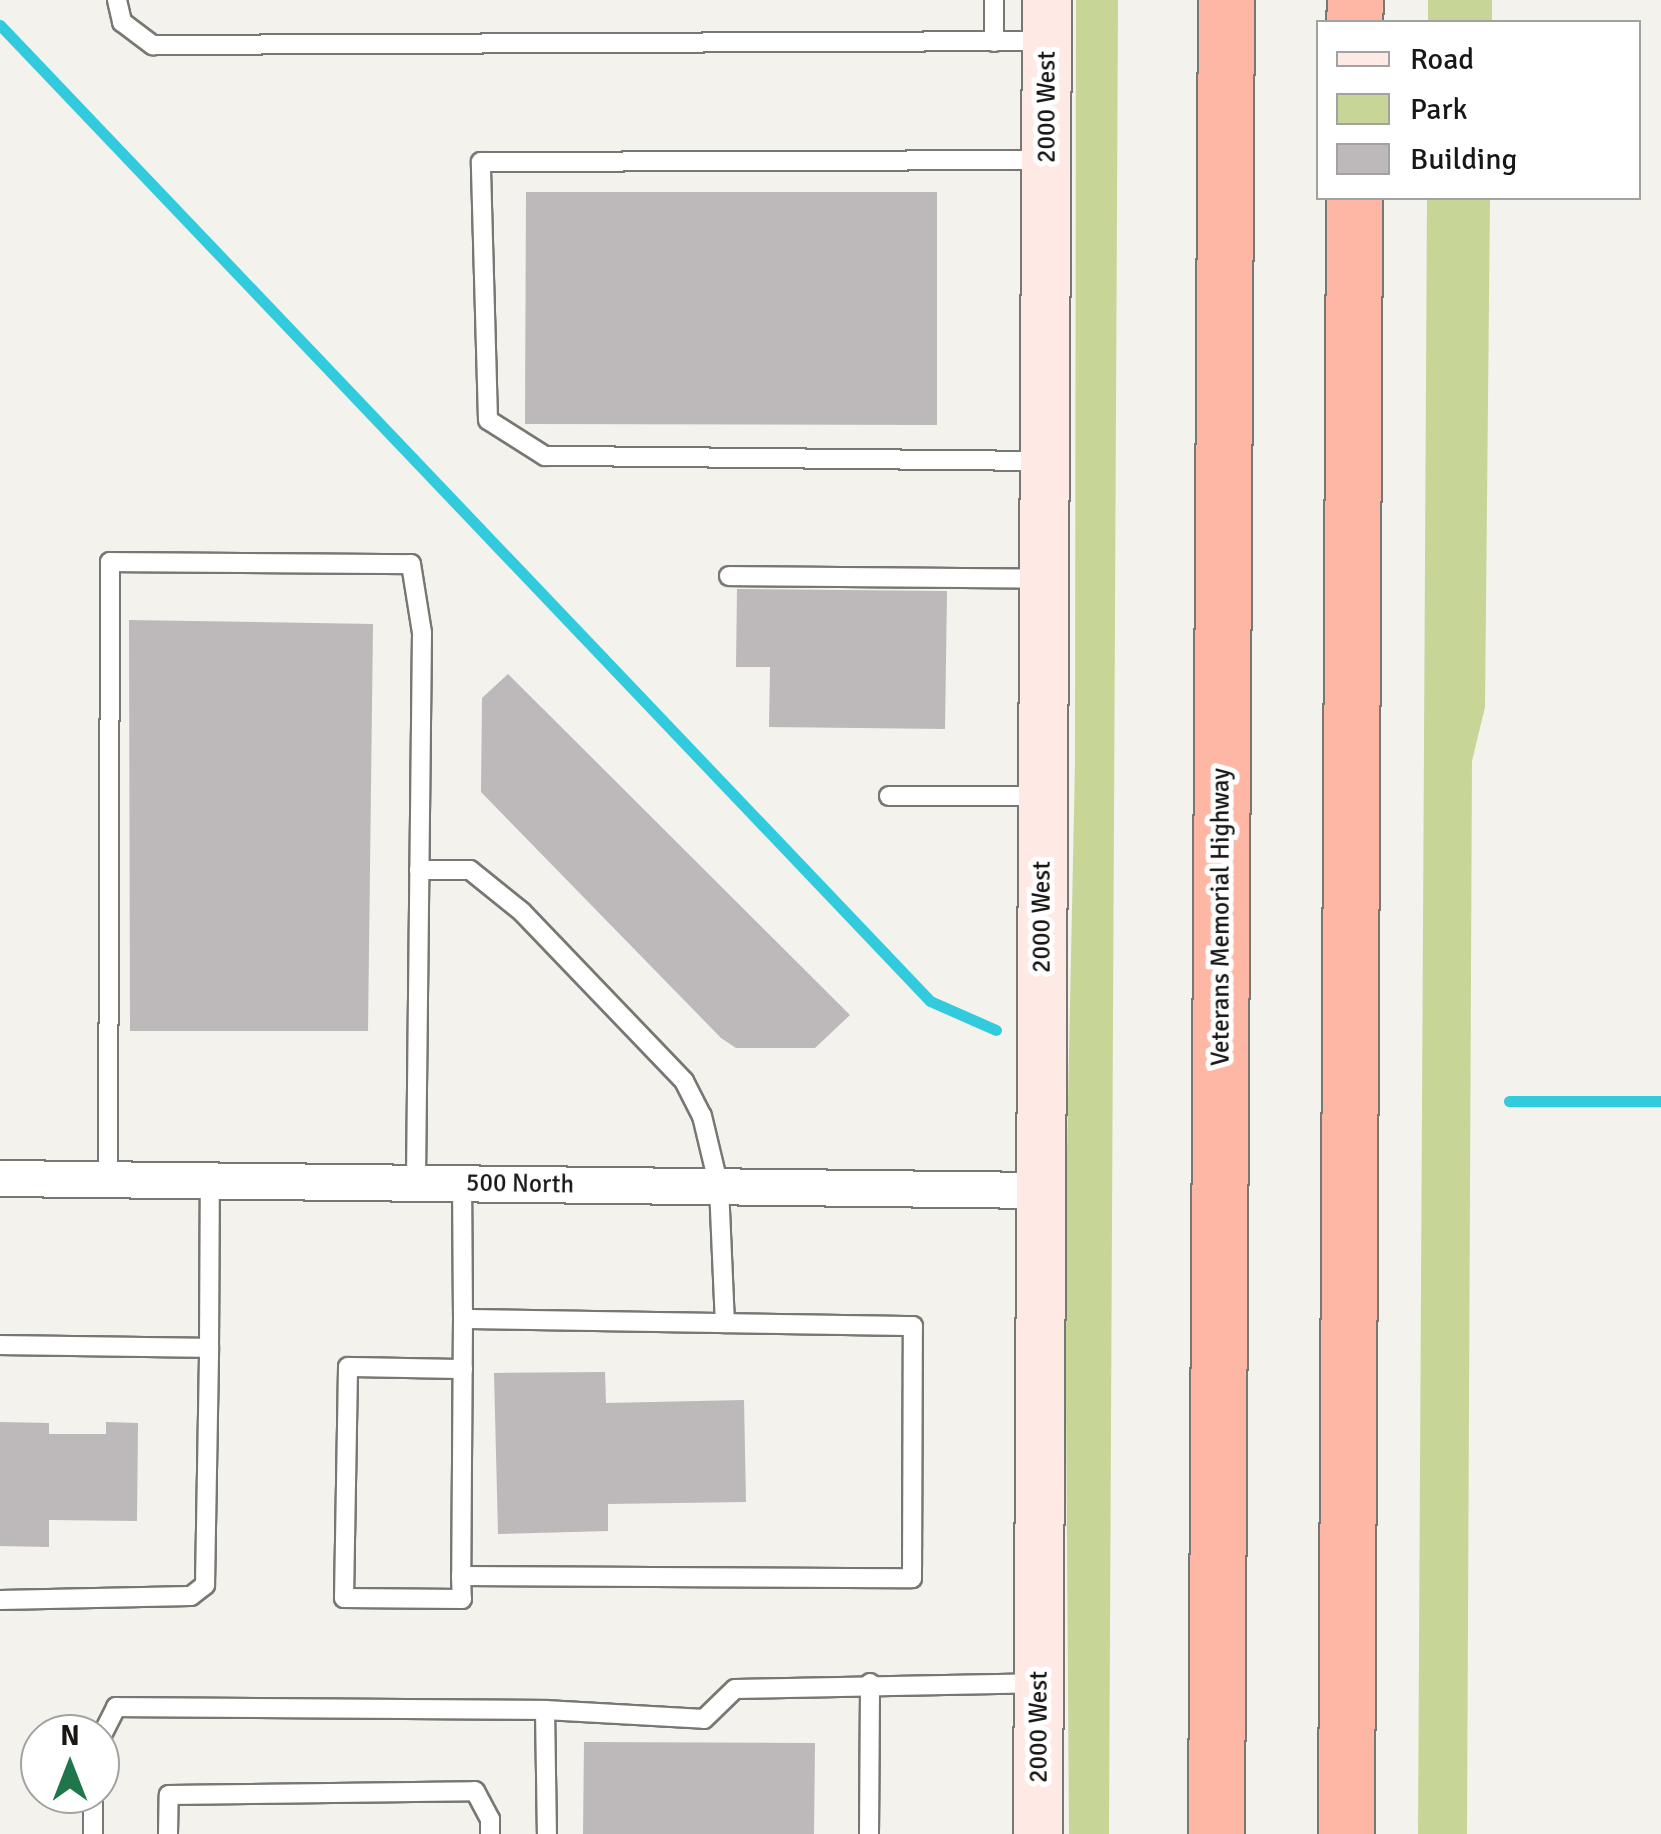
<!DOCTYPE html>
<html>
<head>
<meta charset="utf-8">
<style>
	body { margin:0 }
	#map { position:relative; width:1661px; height:1834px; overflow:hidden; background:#f3f2ed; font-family:Signika,sans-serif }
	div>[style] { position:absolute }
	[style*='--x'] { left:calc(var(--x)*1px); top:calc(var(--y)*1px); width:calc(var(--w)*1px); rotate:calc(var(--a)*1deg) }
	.green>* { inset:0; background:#c7d597 }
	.stream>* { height:11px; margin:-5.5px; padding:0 5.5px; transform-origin:5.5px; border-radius:5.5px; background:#32cbde }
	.building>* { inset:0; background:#bdb8ba }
	.roads { filter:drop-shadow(2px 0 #787773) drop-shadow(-2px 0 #787773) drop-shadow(0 2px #787773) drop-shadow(0 -2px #787773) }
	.lane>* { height:18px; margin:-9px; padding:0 9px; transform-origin:9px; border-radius:9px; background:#fff }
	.street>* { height:35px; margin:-17.5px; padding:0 17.5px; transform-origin:17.5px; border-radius:17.5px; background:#fff }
	.secondary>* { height:48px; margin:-24px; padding:0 24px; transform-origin:24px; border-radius:24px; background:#ffe9e4 }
	.highway>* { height:55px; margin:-27.5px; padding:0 27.5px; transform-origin:27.5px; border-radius:27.5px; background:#feb7a5 }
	span { translate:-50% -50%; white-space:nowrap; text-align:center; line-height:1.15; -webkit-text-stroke:10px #fff; paint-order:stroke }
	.street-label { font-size:25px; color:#181716 }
	.legend { position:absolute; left:1316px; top:20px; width:325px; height:180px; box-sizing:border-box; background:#fff; border:2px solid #a3a2a2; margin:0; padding:12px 18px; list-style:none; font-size:30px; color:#181716 }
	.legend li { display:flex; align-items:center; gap:20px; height:50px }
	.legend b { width:50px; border:2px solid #a3a2a2 }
	.north { position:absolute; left:20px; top:1714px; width:100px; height:100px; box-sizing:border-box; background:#fff; border:2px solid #a3a2a2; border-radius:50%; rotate:0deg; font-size:28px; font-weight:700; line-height:40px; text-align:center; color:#181716 }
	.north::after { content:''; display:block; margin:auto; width:35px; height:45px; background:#1f764a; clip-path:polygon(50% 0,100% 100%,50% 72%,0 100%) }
</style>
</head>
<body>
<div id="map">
	<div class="green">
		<div style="clip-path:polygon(1076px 0,1118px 0,1109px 1834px,1069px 1834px,1065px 1249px,1075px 763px)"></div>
		<div style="clip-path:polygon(1428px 0,1492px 0,1492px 22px,1428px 22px)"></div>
		<div style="clip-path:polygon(1427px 198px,1490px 198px,1485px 707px,1472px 761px,1467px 1834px,1418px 1834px)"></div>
	</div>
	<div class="stream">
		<div style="--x:0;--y:25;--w:1348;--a:46.38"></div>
		<div style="--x:930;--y:1001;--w:72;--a:23.7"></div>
		<div style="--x:1509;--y:1101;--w:152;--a:0"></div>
	</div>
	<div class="building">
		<div style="clip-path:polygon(526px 192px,937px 192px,937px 425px,525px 424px)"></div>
		<div style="clip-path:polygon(737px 589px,947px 591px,945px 729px,769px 727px,770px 667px,736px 667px)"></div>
		<div style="clip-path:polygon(129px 620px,373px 624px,368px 1031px,130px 1031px)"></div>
		<div style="clip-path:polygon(508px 674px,850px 1015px,815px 1048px,736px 1048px,721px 1038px,481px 792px,482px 698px)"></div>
		<div style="clip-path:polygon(605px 1372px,606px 1403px,744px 1400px,746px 1502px,608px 1504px,608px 1531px,498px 1534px,494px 1373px)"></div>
		<div style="clip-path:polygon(0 1422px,49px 1423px,49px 1434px,106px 1434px,106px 1422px,138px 1423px,137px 1521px,49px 1520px,49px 1547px,0 1546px)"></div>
		<div style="clip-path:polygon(584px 1742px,815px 1743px,814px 1834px,583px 1834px)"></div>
	</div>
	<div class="roads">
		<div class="lane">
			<div style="--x:117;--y:0;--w:23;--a:77"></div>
			<div style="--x:122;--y:22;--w:39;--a:37"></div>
			<div style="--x:153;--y:45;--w:893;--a:-0.26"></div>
			<div style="--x:994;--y:0;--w:42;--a:90"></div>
			<div style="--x:1043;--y:461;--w:498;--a:-179.4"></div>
			<div style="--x:545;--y:456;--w:67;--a:-147.7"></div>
			<div style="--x:488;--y:420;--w:258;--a:-91.6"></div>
			<div style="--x:481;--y:162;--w:566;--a:-0.2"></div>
			<div style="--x:729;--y:576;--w:314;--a:0.5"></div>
			<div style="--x:889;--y:796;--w:153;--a:0"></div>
			<div style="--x:419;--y:870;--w:51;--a:0"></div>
			<div style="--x:470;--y:870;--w:67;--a:38.9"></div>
			<div style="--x:522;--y:912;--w:234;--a:46.2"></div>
			<div style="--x:684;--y:1081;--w:39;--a:63"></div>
			<div style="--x:702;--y:1116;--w:73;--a:76.5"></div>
			<div style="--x:719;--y:1187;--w:136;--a:87.5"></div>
			<div style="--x:725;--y:1323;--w:262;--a:-179.1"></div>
			<div style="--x:463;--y:1319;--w:136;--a:-90.4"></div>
			<div style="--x:108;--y:1179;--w:617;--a:-89.81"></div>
			<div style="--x:110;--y:562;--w:301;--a:0.4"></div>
			<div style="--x:411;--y:564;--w:70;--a:80.9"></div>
			<div style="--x:422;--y:633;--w:550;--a:90.63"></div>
			<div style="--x:463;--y:1319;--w:257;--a:90.4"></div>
			<div style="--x:461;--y:1576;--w:451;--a:0.3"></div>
			<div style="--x:912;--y:1578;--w:252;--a:-89.8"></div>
			<div style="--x:913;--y:1326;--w:188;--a:-179.1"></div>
			<div style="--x:0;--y:1345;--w:209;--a:0.8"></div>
			<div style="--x:209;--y:1348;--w:168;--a:-89.7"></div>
			<div style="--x:461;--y:1576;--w:23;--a:88"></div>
			<div style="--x:462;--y:1599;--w:118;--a:-179.5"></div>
			<div style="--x:344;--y:1598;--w:231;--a:-89"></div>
			<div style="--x:348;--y:1367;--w:115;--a:1"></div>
			<div style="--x:0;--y:1600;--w:191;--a:-1.2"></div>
			<div style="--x:191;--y:1596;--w:18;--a:-38"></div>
			<div style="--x:205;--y:1585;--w:237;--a:-89"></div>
			<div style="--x:545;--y:1710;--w:159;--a:3.2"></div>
			<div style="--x:704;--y:1719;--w:43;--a:-44.1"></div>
			<div style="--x:735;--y:1689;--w:302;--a:-1.1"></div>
			<div style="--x:100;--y:1739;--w:36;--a:-63"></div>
			<div style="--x:116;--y:1707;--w:429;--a:0.4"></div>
			<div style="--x:545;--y:1710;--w:124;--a:89.1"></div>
			<div style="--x:93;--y:1794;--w:40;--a:90"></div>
			<div style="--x:168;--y:1834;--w:39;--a:-89"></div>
			<div style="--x:169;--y:1795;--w:306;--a:-0.7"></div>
			<div style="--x:475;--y:1791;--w:32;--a:62"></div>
			<div style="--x:490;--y:1819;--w:15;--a:90"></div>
			<div style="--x:869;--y:1834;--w:151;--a:-89.6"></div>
		</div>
		<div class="street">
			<div style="--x:0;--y:1178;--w:1040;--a:0.66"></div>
		</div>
		<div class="secondary">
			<div style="--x:1038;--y:1834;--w:1834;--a:-89.72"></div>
		</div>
		<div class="highway">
			<div style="--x:1354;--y:22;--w:22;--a:-87"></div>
			<div style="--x:1216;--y:1834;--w:1834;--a:-89.69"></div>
			<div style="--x:1346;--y:1834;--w:1636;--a:-89.72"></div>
		</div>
	</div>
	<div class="street-label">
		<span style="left:1047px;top:107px;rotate:-90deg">2000 West</span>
		<span style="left:1042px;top:917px;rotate:-90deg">2000 West</span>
		<span style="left:1221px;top:917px;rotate:-90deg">Veterans Memorial Highway</span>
		<span style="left:520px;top:1184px;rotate:1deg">500 North</span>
		<span style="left:1039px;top:1727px;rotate:-90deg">2000 West</span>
	</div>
	<ul class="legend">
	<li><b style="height:12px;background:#ffe9e4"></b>Road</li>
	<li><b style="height:28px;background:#c7d597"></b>Park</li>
	<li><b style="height:28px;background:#bdb8ba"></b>Building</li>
	</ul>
	<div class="north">N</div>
</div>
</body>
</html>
